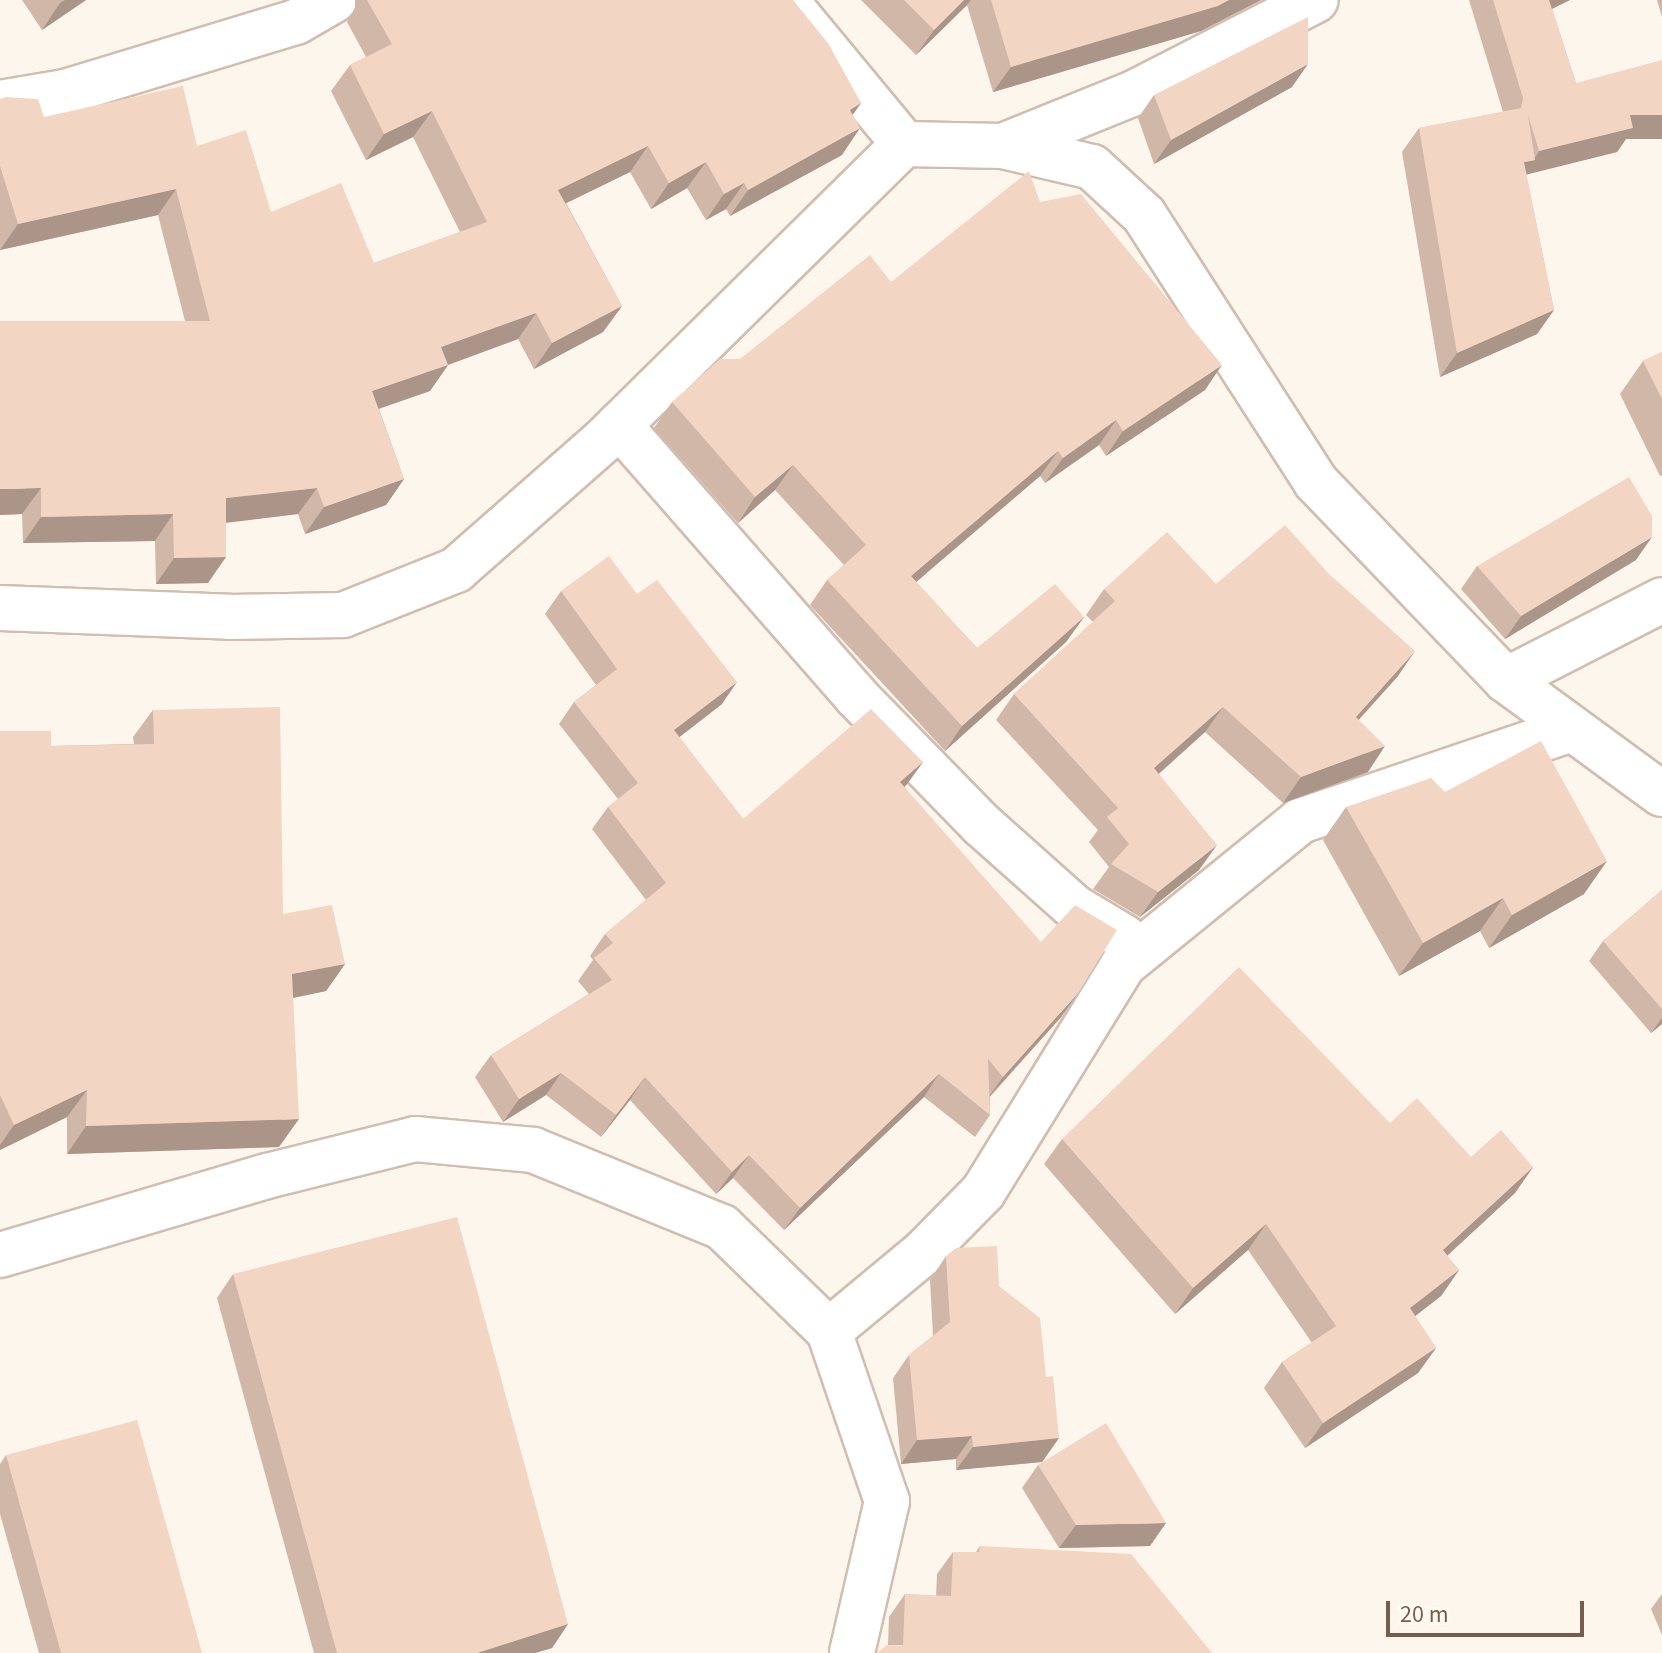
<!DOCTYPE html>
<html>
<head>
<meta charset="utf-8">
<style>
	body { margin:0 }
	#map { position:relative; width:1662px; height:1653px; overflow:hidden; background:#fdf6ec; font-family:"Source Sans 3",sans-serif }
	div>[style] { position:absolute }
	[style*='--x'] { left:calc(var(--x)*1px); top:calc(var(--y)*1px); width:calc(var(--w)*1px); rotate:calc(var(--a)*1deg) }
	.roads { filter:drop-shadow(2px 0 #d1beb0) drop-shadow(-2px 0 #d1beb0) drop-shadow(0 2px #d1beb0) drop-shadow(0 -2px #d1beb0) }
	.minor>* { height:44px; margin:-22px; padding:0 22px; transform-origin:22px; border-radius:22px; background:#fff }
	.wall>* { inset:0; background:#d1b7a8 }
	.shaded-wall>* { inset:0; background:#aa9588 }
	.building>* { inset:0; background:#f3d5c3 }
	span { translate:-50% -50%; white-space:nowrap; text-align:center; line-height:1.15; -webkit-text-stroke:6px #fffaf3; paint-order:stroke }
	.scale { position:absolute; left:1386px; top:1601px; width:198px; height:36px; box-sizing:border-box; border:4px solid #7a5c4d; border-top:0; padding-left:10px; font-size:24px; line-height:28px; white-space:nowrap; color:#7a5c4d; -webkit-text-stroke:6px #fffaf3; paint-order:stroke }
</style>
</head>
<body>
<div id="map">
	<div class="roads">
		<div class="minor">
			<div style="--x:785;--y:0;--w:187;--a:50.4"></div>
			<div style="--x:0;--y:103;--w:66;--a:-9.6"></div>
			<div style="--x:65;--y:92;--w:241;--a:-16.9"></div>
			<div style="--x:296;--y:22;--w:44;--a:-30.1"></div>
			<div style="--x:1003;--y:146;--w:141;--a:-22"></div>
			<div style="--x:1134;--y:93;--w:204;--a:-27.1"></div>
			<div style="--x:619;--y:425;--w:360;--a:48.8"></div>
			<div style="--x:856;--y:696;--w:180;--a:45.7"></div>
			<div style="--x:982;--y:825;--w:123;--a:41.7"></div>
			<div style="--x:1074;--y:907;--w:58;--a:31"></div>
			<div style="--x:0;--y:608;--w:230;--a:2.2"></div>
			<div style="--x:230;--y:617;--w:113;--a:-1"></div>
			<div style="--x:343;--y:615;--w:122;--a:-21.7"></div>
			<div style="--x:456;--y:570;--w:198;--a:-41.3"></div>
			<div style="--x:605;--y:439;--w:420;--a:-44.6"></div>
			<div style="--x:904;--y:144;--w:99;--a:1.2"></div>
			<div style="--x:1003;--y:146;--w:91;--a:13.3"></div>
			<div style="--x:1092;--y:167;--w:71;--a:42.7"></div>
			<div style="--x:1144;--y:215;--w:318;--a:57.2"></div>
			<div style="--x:1316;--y:482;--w:274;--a:46.2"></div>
			<div style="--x:1506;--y:680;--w:193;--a:36.2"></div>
			<div style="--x:1506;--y:680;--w:175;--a:-27.1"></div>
			<div style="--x:0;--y:1255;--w:278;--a:-16.5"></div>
			<div style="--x:267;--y:1176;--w:153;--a:-14"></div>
			<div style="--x:415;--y:1139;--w:119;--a:5.3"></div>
			<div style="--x:533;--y:1150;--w:204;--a:22.2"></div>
			<div style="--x:722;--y:1227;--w:149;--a:44.2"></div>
			<div style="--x:829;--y:1331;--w:180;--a:71.2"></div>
			<div style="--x:887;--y:1501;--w:156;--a:103"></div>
			<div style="--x:829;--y:1331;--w:124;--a:-39.7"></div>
			<div style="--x:924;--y:1252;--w:84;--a:-45.5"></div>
			<div style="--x:983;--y:1192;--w:267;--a:-58.3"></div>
			<div style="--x:1123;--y:965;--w:228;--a:-39.1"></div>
			<div style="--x:1300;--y:821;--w:284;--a:-18.7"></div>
		</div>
	</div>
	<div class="wall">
		<div style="clip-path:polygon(22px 0,86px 0,42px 30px)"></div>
		<div style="clip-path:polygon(355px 0,793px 0,861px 103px,853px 115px,842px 155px,730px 216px,726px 209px,706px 220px,687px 188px,651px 209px,630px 172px,566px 203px,622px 306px,603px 332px,534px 369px,518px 339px,448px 365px,430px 391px,379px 409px,404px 479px,386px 505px,305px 534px,298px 514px,226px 522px,208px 583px,156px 584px,155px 541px,23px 543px,22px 514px,0 515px,185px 321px,158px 215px,0 250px,0 99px,44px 117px,197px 146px,271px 212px,374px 263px,460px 232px,413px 137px,366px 160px,331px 91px,350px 65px,366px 57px,347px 22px,355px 10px)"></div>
		<div style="clip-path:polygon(861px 0,1261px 0,1201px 31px,993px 92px,967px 5px,916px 55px)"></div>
		<div style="clip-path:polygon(1469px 0,1570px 0,1552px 9px,1576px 83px,1662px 139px,1626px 139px,1617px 152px,1526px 174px,1554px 310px,1537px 334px,1440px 377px,1402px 152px,1419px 128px,1503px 112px)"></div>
		<div style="clip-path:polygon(1657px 0,1662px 0,1662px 17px)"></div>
		<div style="clip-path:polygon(1292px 87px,1154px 164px,1138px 118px,1154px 95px)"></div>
		<div style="clip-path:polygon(1040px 202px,1205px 390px,1106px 456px,1099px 445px,1045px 483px,1040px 476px,916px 582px,977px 648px,1084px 617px,1066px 642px,945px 751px,810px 605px,827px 580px,844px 565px,775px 490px,738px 523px,654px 428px,672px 402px,740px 359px,891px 282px)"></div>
		<div style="clip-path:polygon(1662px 352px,1662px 475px,1660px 476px,1620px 394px,1643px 361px)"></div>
		<div style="clip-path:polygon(1636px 560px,1505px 639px,1461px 589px,1477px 566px)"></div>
		<div style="clip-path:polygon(1216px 584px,1398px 676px,1358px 720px,1368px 772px,1283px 803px,1205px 732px,1159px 774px,1199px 870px,1140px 917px,1093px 889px,1109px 867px,1089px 842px,1098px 830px,996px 720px,1014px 694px,1093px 622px,1086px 615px,1104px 589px)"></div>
		<div style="clip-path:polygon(561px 591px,637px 594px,722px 704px,679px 737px,743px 819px,923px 762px,905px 787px,1062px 1016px,990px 1097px,990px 1115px,975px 1137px,924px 1097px,784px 1230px,733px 1178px,716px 1194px,630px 1100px,601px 1137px,546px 1095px,503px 1122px,475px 1077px,491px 1055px,589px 994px,578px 981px,593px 960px,590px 956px,605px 934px,646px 900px,592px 829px,608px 807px,618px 799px,559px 724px,574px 702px,596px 685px,545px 614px)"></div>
		<div style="clip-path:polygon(153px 710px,283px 914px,345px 964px,326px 991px,293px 998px,279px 1147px,67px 1154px,67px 1117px,0 1150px,0 731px,51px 746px,134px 744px,133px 737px)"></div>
		<div style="clip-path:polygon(1445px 792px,1584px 894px,1489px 948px,1480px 931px,1399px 976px,1323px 840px,1346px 807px)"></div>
		<div style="clip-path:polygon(1662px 890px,1662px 1024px,1651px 1033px,1589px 961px,1603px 941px)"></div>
		<div style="clip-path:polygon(1390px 1123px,1471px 1157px,1533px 1167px,1515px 1193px,1447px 1256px,1459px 1270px,1441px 1296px,1415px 1316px,1436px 1348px,1418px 1373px,1305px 1448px,1264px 1388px,1282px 1362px,1312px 1343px,1248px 1250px,1175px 1314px,1044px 1164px,1062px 1139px)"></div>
		<div style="clip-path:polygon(946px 1256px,999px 1286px,1046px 1377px,1059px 1438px,1042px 1462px,956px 1470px,956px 1459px,901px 1464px,893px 1378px,909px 1355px,933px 1336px,930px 1280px)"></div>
		<div style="clip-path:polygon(233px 1274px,568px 1624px,552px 1648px,535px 1653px,314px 1653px,217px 1298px)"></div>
		<div style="clip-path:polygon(6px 1455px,202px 1653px,39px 1653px,0 1514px,0 1464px)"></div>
		<div style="clip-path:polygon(1038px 1465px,1150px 1546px,1059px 1548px,1022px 1488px)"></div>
		<div style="clip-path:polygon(980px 1546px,1212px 1653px,888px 1645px,889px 1617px,905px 1594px,936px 1596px,937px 1574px,953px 1552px,976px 1552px)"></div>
		<div style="clip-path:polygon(1662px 1594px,1662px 1635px,1651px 1609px)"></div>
	</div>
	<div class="shaded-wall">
		<div style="clip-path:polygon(65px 0,86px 0,42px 30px,60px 3px)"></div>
		<div style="clip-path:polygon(964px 0,971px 0,967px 5px,916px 55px,934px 30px)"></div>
		<div style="clip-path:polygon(1229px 0,1261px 0,1201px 31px,993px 92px,1011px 67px)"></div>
		<div style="clip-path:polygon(1545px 0,1570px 0,1531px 19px)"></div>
		<div style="clip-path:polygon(1308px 64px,1292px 87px,1154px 164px,1171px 140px)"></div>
		<div style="clip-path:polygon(861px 103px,842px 129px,850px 110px)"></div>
		<div style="clip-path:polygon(432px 111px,413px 137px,366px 160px,384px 134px)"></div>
		<div style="clip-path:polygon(1630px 115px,1662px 115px,1662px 139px,1626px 139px,1617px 152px,1525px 175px,1524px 162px,1533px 161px,1539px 151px)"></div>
		<div style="clip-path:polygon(860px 128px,842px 155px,730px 216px,748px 190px)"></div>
		<div style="clip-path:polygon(648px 146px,630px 172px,540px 216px,558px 190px)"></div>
		<div style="clip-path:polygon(706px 162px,687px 188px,651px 209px,669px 183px)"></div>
		<div style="clip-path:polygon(744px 183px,726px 209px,706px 220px,724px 194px)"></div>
		<div style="clip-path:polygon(176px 189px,158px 215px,0 250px,18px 224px)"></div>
		<div style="clip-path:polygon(622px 306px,603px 332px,534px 369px,552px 343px)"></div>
		<div style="clip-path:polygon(1554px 310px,1537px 334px,1440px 377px,1457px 353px)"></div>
		<div style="clip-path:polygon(536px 313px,518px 339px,423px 374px,441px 347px)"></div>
		<div style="clip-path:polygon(448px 365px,430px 391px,354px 417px,372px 391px)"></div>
		<div style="clip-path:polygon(1222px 365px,1205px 390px,1106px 456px,1123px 431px)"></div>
		<div style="clip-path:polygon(1116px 420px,1099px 445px,1045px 483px,1063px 458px)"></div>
		<div style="clip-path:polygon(1058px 451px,1040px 476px,894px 601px,911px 576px)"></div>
		<div style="clip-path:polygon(793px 465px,775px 490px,738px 523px,755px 497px)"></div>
		<div style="clip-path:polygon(404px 479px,386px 505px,305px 534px,324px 507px)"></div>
		<div style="clip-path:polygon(41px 488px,22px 514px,0 515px,0 489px)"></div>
		<div style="clip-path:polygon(317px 488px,298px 514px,208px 525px,226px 498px)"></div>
		<div style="clip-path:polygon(173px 514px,155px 541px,23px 543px,41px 517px)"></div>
		<div style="clip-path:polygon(1652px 537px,1636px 560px,1505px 639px,1521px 616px)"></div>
		<div style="clip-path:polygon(226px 557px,208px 583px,156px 584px,174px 558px)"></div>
		<div style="clip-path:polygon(1084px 617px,1066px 642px,945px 751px,962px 726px)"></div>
		<div style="clip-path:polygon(1415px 651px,1398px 676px,1338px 743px,1356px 717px)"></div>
		<div style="clip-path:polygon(737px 682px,722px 704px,659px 753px,674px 730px)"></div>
		<div style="clip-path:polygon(1223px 707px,1205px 732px,1137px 793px,1154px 768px)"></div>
		<div style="clip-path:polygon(1385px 746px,1368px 772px,1283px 803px,1301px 777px)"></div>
		<div style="clip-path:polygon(923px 762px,907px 784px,885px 804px,900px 782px)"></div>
		<div style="clip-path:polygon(1217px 845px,1199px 870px,1140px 917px,1158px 892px)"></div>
		<div style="clip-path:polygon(1607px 861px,1584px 894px,1489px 948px,1512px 915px)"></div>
		<div style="clip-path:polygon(1503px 898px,1480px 931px,1399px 976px,1423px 943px)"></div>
		<div style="clip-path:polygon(345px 964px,326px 991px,273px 1002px,292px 974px)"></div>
		<div style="clip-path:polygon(1078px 993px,1062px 1016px,987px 1099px,1003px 1077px)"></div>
		<div style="clip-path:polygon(1662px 1018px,1662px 1024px,1651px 1033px)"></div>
		<div style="clip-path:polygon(561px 1073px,546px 1095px,503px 1122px,519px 1099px)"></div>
		<div style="clip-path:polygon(939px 1074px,924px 1097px,784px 1230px,800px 1208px)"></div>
		<div style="clip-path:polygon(645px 1077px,630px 1100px,601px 1137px,616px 1115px)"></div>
		<div style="clip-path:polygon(87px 1090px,67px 1117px,0 1150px,0 1145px,14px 1125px)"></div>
		<div style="clip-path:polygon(299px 1119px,279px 1147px,67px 1154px,86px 1126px)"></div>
		<div style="clip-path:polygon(749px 1155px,733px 1178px,716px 1194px,732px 1172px)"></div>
		<div style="clip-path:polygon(1533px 1167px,1515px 1193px,1425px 1276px,1443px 1250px)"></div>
		<div style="clip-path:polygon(1266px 1224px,1248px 1250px,1175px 1314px,1193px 1288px)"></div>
		<div style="clip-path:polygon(1459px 1270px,1441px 1296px,1392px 1334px,1410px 1308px)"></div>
		<div style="clip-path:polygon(1436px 1348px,1418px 1373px,1305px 1448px,1323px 1423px)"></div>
		<div style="clip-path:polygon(972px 1436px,956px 1459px,901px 1464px,917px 1440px)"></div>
		<div style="clip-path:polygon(1059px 1438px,1042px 1462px,956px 1470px,973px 1447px)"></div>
		<div style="clip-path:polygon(1166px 1523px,1150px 1546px,1059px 1548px,1076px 1525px)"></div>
		<div style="clip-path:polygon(568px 1624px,552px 1648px,535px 1653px,477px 1653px)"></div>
	</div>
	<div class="building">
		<div style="clip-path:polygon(367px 0,793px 0,828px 43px,861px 103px,850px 110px,860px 128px,748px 190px,744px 183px,724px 194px,706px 162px,669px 183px,648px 146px,558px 190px,622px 306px,552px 343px,536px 313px,441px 347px,448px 365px,372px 391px,404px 479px,324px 507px,317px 488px,226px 498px,226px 557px,174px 558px,173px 514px,41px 517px,41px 488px,0 489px,0 321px,210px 321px,176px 189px,18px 224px,0 166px,0 99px,6px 97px,38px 99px,44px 117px,183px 86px,197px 146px,246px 130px,271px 212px,341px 183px,374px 263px,487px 222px,432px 111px,384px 134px,350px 65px,392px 44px)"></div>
		<div style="clip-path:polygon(904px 0,964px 0,934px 30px)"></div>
		<div style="clip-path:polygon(991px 0,1229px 0,1218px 6px,1011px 67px)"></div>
		<div style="clip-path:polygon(1493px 0,1549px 0,1576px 83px,1662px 60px,1662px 115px,1630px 115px,1633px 128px,1539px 151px,1528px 115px,1535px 160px,1524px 162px,1554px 310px,1457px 353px,1419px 128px,1521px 108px,1523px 98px)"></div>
		<div style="clip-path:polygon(1308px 17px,1308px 64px,1171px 140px,1154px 95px)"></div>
		<div style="clip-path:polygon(1029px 171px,1040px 202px,1081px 194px,1222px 365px,1123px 431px,1116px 420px,1063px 458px,1058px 451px,911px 576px,977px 648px,1055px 584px,1084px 617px,962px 726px,827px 580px,866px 545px,793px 465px,755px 497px,672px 402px,720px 359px,740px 359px,870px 255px,891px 282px)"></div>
		<div style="clip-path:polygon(1662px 352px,1662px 399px,1643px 361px)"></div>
		<div style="clip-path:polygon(1629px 477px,1652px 516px,1652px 537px,1521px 616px,1477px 566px)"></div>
		<div style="clip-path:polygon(1285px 525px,1329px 574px,1415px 651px,1356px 717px,1385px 746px,1301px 777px,1223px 707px,1154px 768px,1217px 845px,1158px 892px,1111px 864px,1129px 844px,1107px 817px,1118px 808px,1014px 694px,1115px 601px,1104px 589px,1167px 532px,1216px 584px)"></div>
		<div style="clip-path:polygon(609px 556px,637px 594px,657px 580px,737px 682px,674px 730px,743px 819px,871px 709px,923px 762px,900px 782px,1041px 942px,1075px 905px,1117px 930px,1078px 993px,1003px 1077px,988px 1059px,990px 1115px,939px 1074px,800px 1208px,749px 1155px,732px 1172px,645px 1077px,616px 1115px,561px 1073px,519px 1099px,491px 1055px,612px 980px,594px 958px,613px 943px,605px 934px,666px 883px,608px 807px,638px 783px,574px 702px,617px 669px,561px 591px)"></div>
		<div style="clip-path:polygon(280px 707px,283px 914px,332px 905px,345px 964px,292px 974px,299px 1119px,86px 1126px,87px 1090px,14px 1125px,0 1095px,0 731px,51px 731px,51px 746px,154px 744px,153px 710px)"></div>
		<div style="clip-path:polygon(1541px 741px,1607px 861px,1512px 915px,1503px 898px,1423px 943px,1346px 807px,1431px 778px,1445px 792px)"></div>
		<div style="clip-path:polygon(1662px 890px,1662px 1009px,1603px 941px)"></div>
		<div style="clip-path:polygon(1239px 967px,1390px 1123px,1417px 1098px,1471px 1157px,1501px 1130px,1533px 1167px,1443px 1250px,1459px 1270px,1410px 1308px,1436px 1348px,1323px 1423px,1282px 1362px,1336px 1326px,1266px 1224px,1193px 1288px,1062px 1139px)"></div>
		<div style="clip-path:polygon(457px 1217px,568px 1624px,477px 1653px,337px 1653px,233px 1274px)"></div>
		<div style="clip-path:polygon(997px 1246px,999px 1286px,1040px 1318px,1046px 1377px,1053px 1376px,1059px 1438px,973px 1447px,972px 1436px,917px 1440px,909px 1355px,950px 1322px,946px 1256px,956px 1248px)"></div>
		<div style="clip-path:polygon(137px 1420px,202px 1653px,61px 1653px,6px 1455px)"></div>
		<div style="clip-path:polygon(1106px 1423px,1166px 1523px,1076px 1525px,1038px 1465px)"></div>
		<div style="clip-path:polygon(980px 1546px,1131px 1554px,1212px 1653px,877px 1653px,887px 1645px,903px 1646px,905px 1594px,951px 1596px,953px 1552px,979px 1552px)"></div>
	</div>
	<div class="scale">20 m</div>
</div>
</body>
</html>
